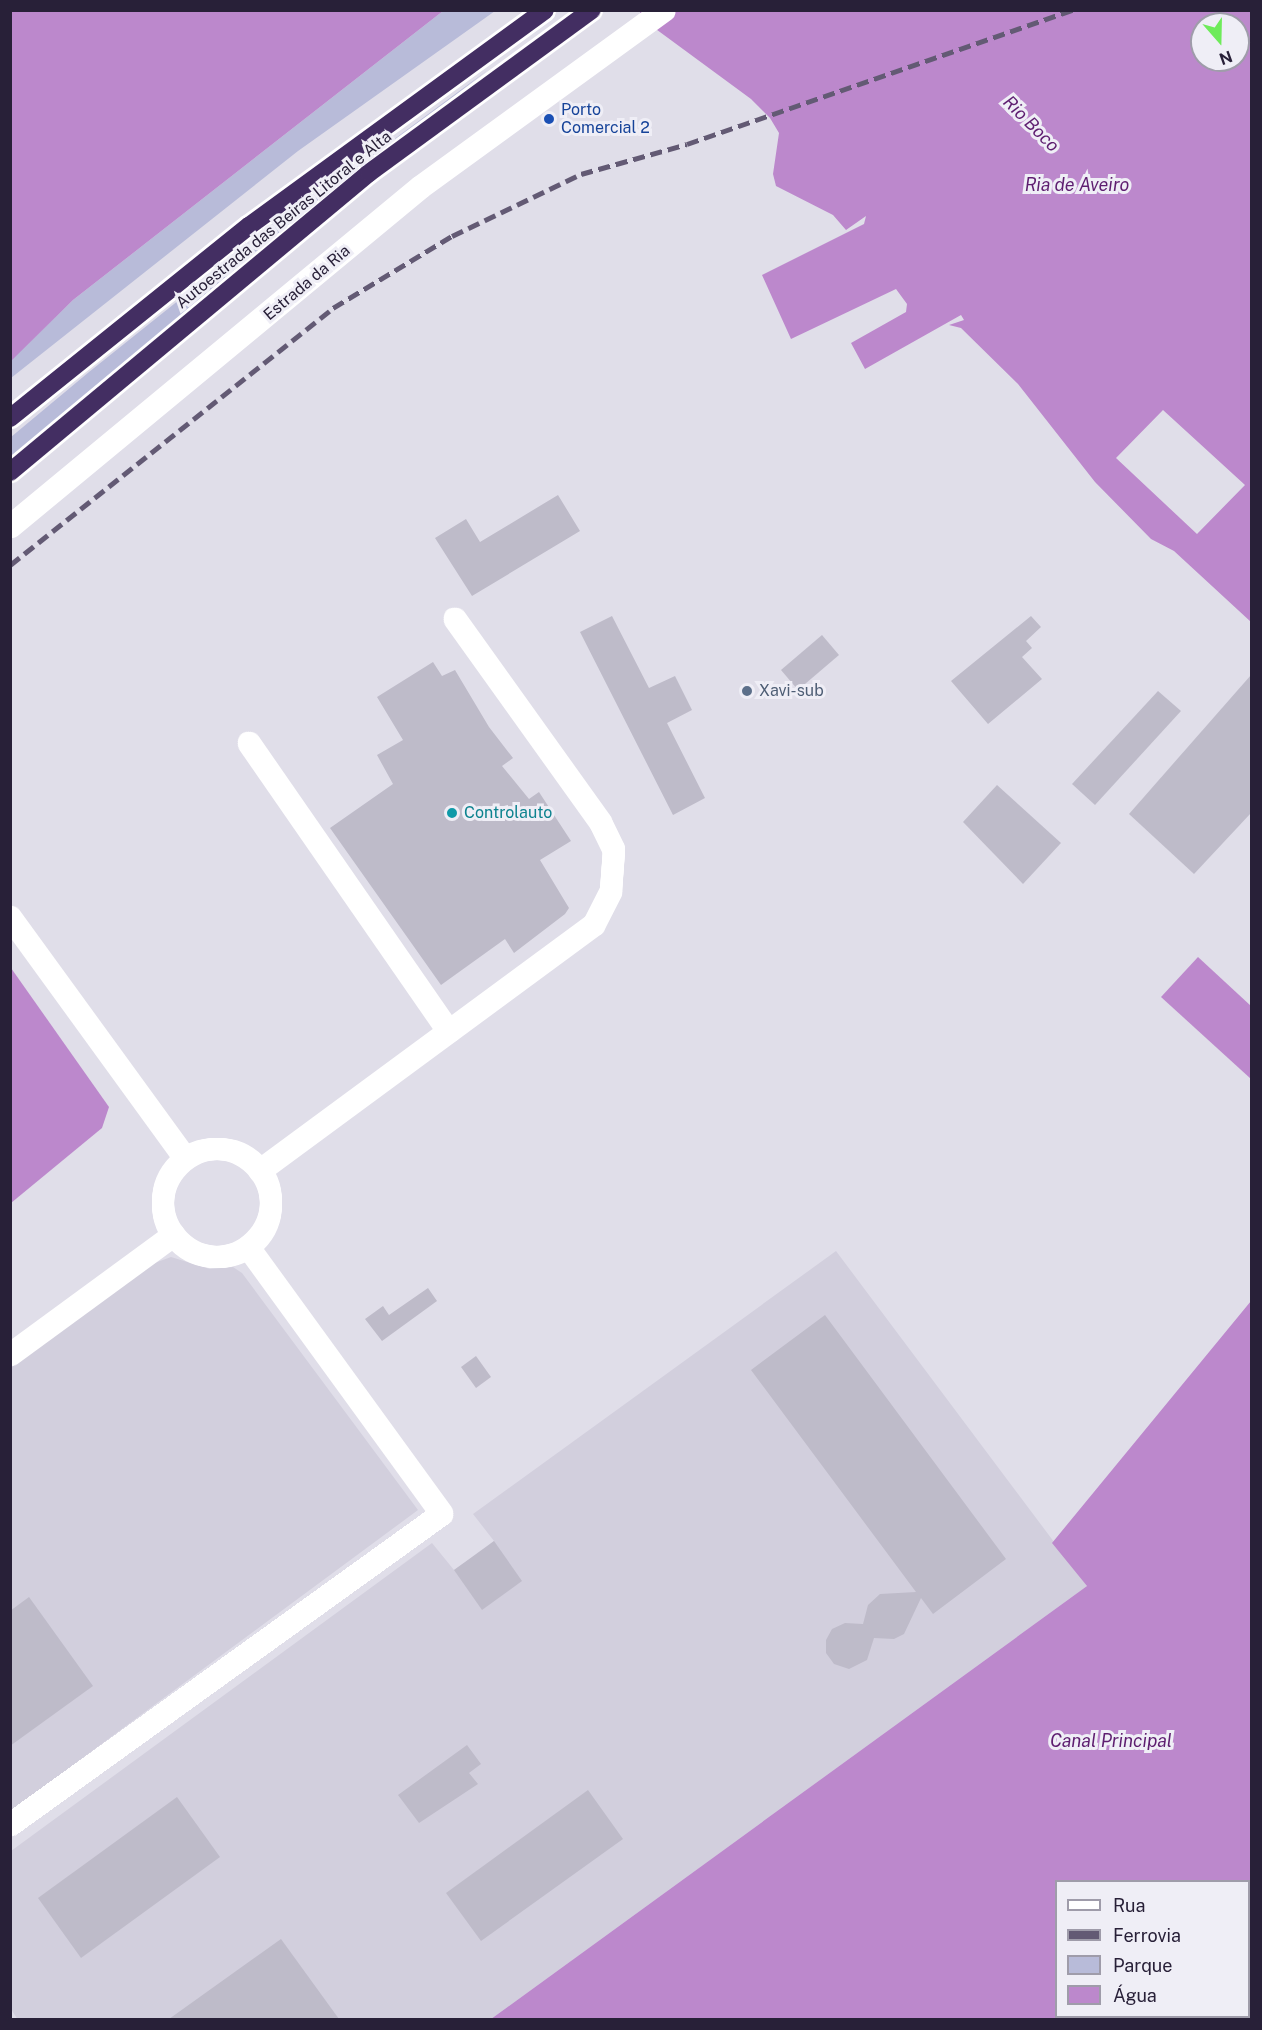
<!DOCTYPE html>
<html>
<head>
<meta charset="utf-8">
<style>
	body { margin:0 }
	#map { position:relative; width:1262px; height:2030px; overflow:hidden; background:#e0dee9; font-family:"Public Sans",sans-serif }
	div>[style] { position:absolute }
	[style*='--x'] { left:calc(var(--x)*1px); top:calc(var(--y)*1px); width:calc(var(--w)*1px); rotate:calc(var(--a)*1deg) }
	.built>* { inset:0; background:#d2cfdd }
	.green>* { inset:0; background:#b8bbd9 }
	.water>* { inset:0; background:#bc88cc }
	.building>* { inset:0; background:#bebbc9 }
	.roads { filter:drop-shadow(2px 0 #fff) drop-shadow(-2px 0 #fff) drop-shadow(0 2px #fff) drop-shadow(0 -2px #fff) }
	.minor>* { height:18px; margin:-9px; padding:0 9px; transform-origin:9px; border-radius:9px; background:#fff }
	.minor>.ring { margin:-9px; padding:0; box-sizing:content-box; background:none; border:18px solid #fff; border-radius:50% }
	.highway>* { height:18px; margin:-9px; padding:0 9px; transform-origin:9px; border-radius:9px; background:#432e62 }
	.rail>* { height:4.5px; margin-top:-2.25px; transform-origin:0; background:repeating-linear-gradient(90deg,#635a74 0 12px,transparent 0 18px) }
	.dots>* { width:16px; height:16px; translate:-50% -50%; box-sizing:border-box; border:3px solid #efeef6; border-radius:50% }
	span { translate:-50% -50%; white-space:nowrap; text-align:center; line-height:1.15; -webkit-text-stroke:6px #efeef6; paint-order:stroke }
	.transit-label { font-size:16px; color:#164399 }
	.left { translate:0 -50%; text-align:left }
	.street-label { font-size:16px; color:#282038 }
	.service-label { font-size:16px; color:#4e5e75 }
	.culture-label { font-size:16px; color:#0d838f }
	.water-label { font-size:18px; color:#5e1e70; font-style:italic }
	.frame { position:absolute; inset:0; border:12px solid #282038; pointer-events:none }
	.legend { position:absolute; left:1055px; top:1880px; width:195px; height:138px; box-sizing:border-box; background:#efeef6; border:2px solid #9f9caa; margin:0; padding:8px 10px; list-style:none; font-size:18px; color:#282038 }
	.legend li { display:flex; align-items:center; gap:12px; height:30px }
	.legend b { width:30px; border:2px solid #9f9caa }
	.north { position:absolute; left:1190px; top:12px; width:60px; height:60px; box-sizing:border-box; background:#efeef6; border:2px solid #9f9caa; border-radius:50%; rotate:160deg; font-size:16px; font-weight:700; line-height:24px; text-align:center; color:#282038 }
	.north::after { content:''; display:block; margin:auto; width:21px; height:27px; background:#6eeb5a; clip-path:polygon(50% 0,100% 100%,50% 72%,0 100%) }
</style>
</head>
<body>
<div id="map">
	<div class="built">
		<div style="clip-path:polygon(836px 1251px,1087px 1586px,491px 2019px,18px 2020px,11px 2009px,11px 1851px,432px 1543px,454px 1570px,483px 1550px,494px 1541px,473px 1514px)"></div>
		<div style="clip-path:polygon(171px 1257px,210px 1269px,233px 1267px,242px 1273px,418px 1510px,11px 1811px,10px 1368px,152px 1264px)"></div>
	</div>
	<div class="green">
		<div style="clip-path:polygon(443px 11px,495px 11px,298px 151px,11px 378px,10px 361px,73px 300px)"></div>
		<div style="clip-path:polygon(489px 69px,322px 199px,11px 459px,11px 437px,89px 372px,204px 280px)"></div>
	</div>
	<div class="water">
		<div style="clip-path:polygon(11px 10px,443px 10px,443px 11px,73px 300px,11px 361px)"></div>
		<div style="clip-path:polygon(evenodd,639px 11px,1251px 11px,1251px 622px,1174px 551px,1151px 539px,1095px 482px,1018px 384px,961px 328px,949px 325px,964px 320px,961px 315px,865px 369px,851px 343px,906px 312px,907px 304px,896px 289px,791px 339px,762px 275px,864px 224px,866px 216px,846px 230px,833px 215px,776px 186px,773px 174px,779px 133px,770px 118px,751px 99px,649px 24px,639px 11px,1202px 24px,1238px 24px,1238px 60px,1202px 60px,1202px 24px,639px 11px,1163px 410px,1245px 485px,1197px 534px,1116px 458px,1163px 410px)"></div>
		<div style="clip-path:polygon(1198px 957px,1251px 1006px,1251px 1079px,1161px 997px)"></div>
		<div style="clip-path:polygon(11px 968px,109px 1107px,102px 1128px,11px 1203px)"></div>
		<div style="clip-path:polygon(evenodd,1251px 1301px,1251px 2019px,491px 2019px,1087px 1586px,1052px 1543px,1251px 1301px,1056px 1882px,1248px 1882px,1248px 2016px,1056px 2016px,1056px 1882px)"></div>
	</div>
	<div class="building">
		<div style="clip-path:polygon(558px 495px,580px 531px,472px 596px,435px 538px,466px 519px,480px 542px)"></div>
		<div style="clip-path:polygon(612px 616px,649px 688px,675px 676px,692px 710px,667px 723px,705px 798px,673px 815px,580px 632px)"></div>
		<div style="clip-path:polygon(1031px 616px,1041px 627px,1026px 641px,1032px 648px,1022px 657px,1042px 679px,988px 724px,951px 681px)"></div>
		<div style="clip-path:polygon(822px 635px,839px 655px,798px 690px,781px 670px)"></div>
		<div style="clip-path:polygon(433px 662px,442px 676px,455px 670px,489px 727px,513px 758px,502px 766px,529px 799px,539px 792px,571px 841px,540px 860px,569px 908px,565px 914px,514px 953px,505px 939px,441px 985px,330px 828px,393px 784px,377px 755px,403px 740px,377px 697px)"></div>
		<div style="clip-path:polygon(1251px 675px,1251px 813px,1194px 874px,1129px 814px)"></div>
		<div style="clip-path:polygon(1158px 691px,1181px 711px,1095px 805px,1072px 784px)"></div>
		<div style="clip-path:polygon(997px 785px,1061px 843px,1023px 884px,963px 822px)"></div>
		<div style="clip-path:polygon(428px 1288px,437px 1301px,382px 1341px,365px 1319px,383px 1306px,389px 1315px)"></div>
		<div style="clip-path:polygon(825px 1315px,1006px 1559px,933px 1614px,921px 1598px,904px 1634px,894px 1639px,874px 1638px,867px 1660px,849px 1669px,834px 1664px,826px 1653px,826px 1640px,832px 1629px,845px 1623px,863px 1624px,868px 1605px,880px 1594px,916px 1592px,751px 1370px)"></div>
		<div style="clip-path:polygon(476px 1356px,491px 1377px,476px 1388px,461px 1367px)"></div>
		<div style="clip-path:polygon(494px 1541px,522px 1581px,482px 1610px,454px 1570px)"></div>
		<div style="clip-path:polygon(29px 1597px,93px 1686px,10px 1746px,10px 1611px)"></div>
		<div style="clip-path:polygon(467px 1745px,481px 1764px,469px 1773px,478px 1784px,419px 1823px,398px 1795px)"></div>
		<div style="clip-path:polygon(588px 1790px,623px 1839px,481px 1941px,446px 1893px)"></div>
		<div style="clip-path:polygon(177px 1797px,220px 1857px,81px 1958px,38px 1898px)"></div>
		<div style="clip-path:polygon(281px 1939px,339px 2019px,169px 2019px)"></div>
	</div>
	<div class="roads">
		<div class="minor">
			<div style="--x:10;--y:527;--w:533;--a:-39.6"></div>
			<div style="--x:421;--y:187;--w:301;--a:-36"></div>
			<div style="--x:249;--y:743;--w:351;--a:55.3"></div>
			<div style="--x:10;--y:917;--w:298;--a:54"></div>
			<div class="ring" style="left:163px;top:1149px;width:90px;height:90px"></div>
			<div style="--x:260;--y:1171;--w:415;--a:-36.4"></div>
			<div style="--x:594;--y:925;--w:38;--a:-63"></div>
			<div style="--x:611;--y:891;--w:41;--a:-85.8"></div>
			<div style="--x:614;--y:850;--w:30;--a:-116"></div>
			<div style="--x:601;--y:823;--w:251;--a:-125.6"></div>
			<div style="--x:10;--y:1355;--w:203;--a:-36.2"></div>
			<div style="--x:10;--y:1825;--w:532;--a:-35.75"></div>
			<div style="--x:442;--y:1514;--w:329;--a:-126"></div>
		</div>
		<div class="highway">
			<div style="--x:10;--y:418;--w:307;--a:-38.8"></div>
			<div style="--x:249;--y:226;--w:366;--a:-36.1"></div>
			<div style="--x:10;--y:472;--w:467;--a:-39.8"></div>
			<div style="--x:369;--y:173;--w:276;--a:-36.2"></div>
		</div>
	</div>
	<div class="rail">
		<div style="--x:10;--y:565;--w:413;--a:-38.5"></div>
		<div style="--x:333;--y:308;--w:139;--a:-31.2"></div>
		<div style="--x:452;--y:236;--w:143;--a:-25.7"></div>
		<div style="--x:581;--y:174;--w:110;--a:-15.8"></div>
		<div style="--x:687;--y:144;--w:408;--a:-19.2"></div>
	</div>
	<div class="dots">
		<div style="left:549px;top:119px;background:#1a4fb4"></div>
		<div style="left:747px;top:691px;background:#5c6f8a"></div>
		<div style="left:452px;top:813px;background:#0f9aa8"></div>
	</div>
	<div class="transit-label">
		<span class="left" style="left:561px;top:119px">Porto<br>Comercial 2</span>
	</div>
	<div class="street-label">
		<span style="left:284px;top:220px;rotate:-39deg">Autoestrada das Beiras Litoral e Alta</span>
		<span style="left:307px;top:283px;rotate:-40deg">Estrada da Ria</span>
	</div>
	<div class="service-label">
		<span class="left" style="left:759px;top:691px">Xavi-sub</span>
	</div>
	<div class="culture-label">
		<span class="left" style="left:464px;top:813px">Controlauto</span>
	</div>
	<div class="water-label">
		<span style="left:1031px;top:124px;rotate:45deg">Rio Boco</span>
		<span style="left:1077px;top:185px">Ria de Aveiro</span>
		<span style="left:1111px;top:1741px">Canal Principal</span>
	</div>
	<div class="frame"></div>
	<ul class="legend">
	<li><b style="height:8px;background:#fff"></b>Rua</li>
	<li><b style="height:8px;background:#635a74"></b>Ferrovia</li>
	<li><b style="height:16px;background:#b8bbd9"></b>Parque</li>
	<li><b style="height:16px;background:#bc88cc"></b>Água</li>
	</ul>
	<div class="north">N</div>
</div>
</body>
</html>
